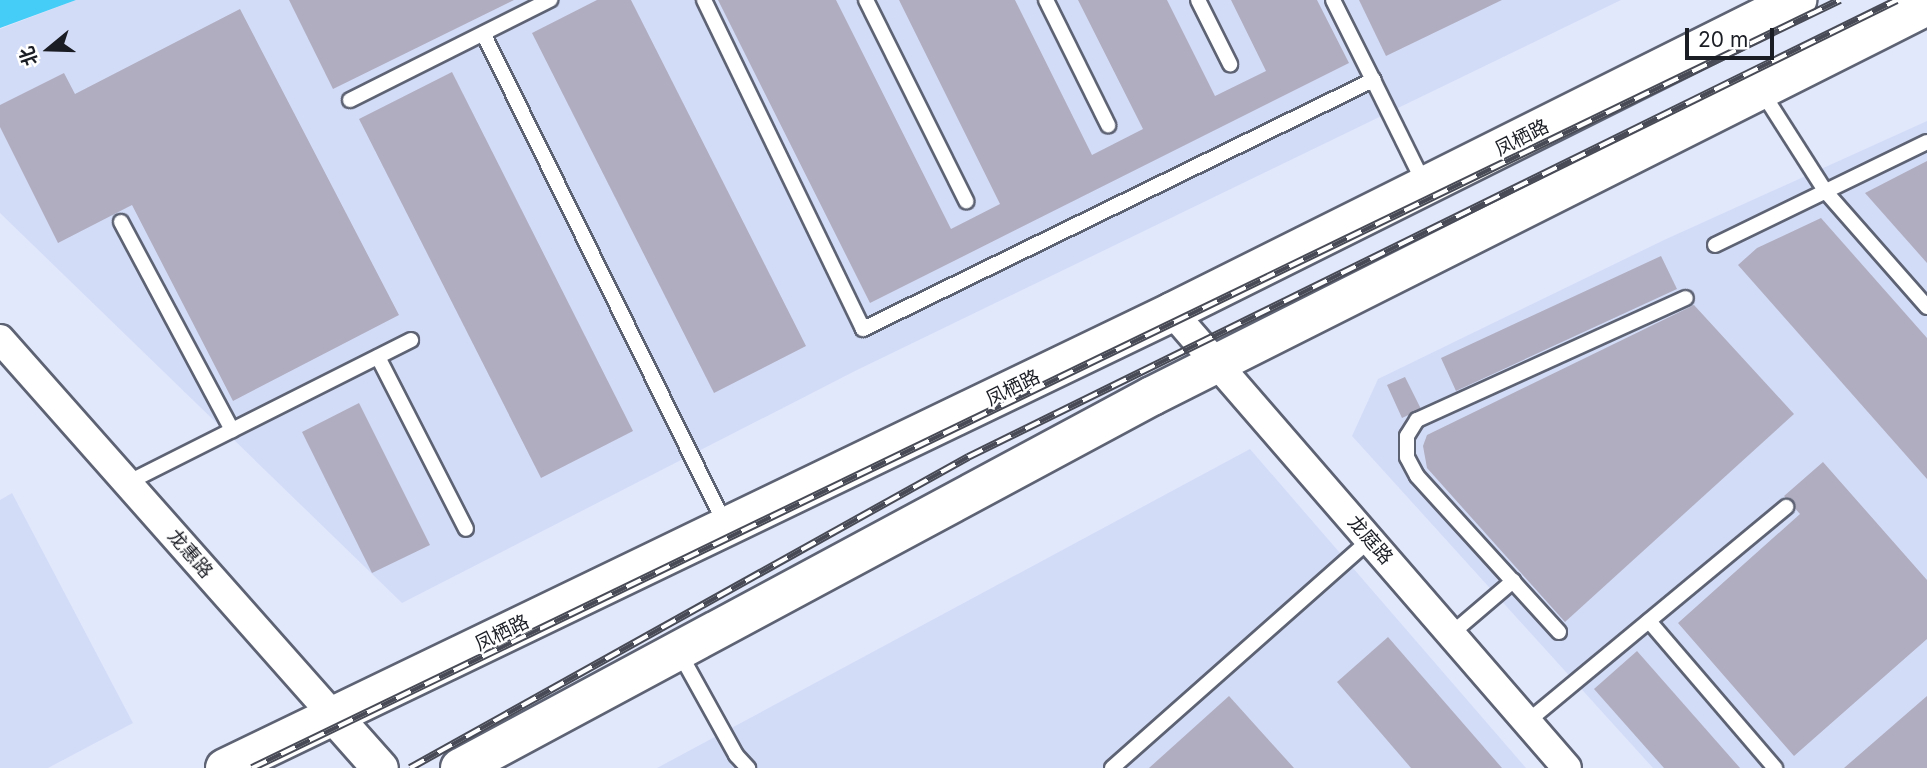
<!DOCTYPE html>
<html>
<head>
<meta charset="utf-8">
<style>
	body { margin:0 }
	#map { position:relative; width:1927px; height:768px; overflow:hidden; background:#e1e8fc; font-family:Inter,"Noto Sans SC",sans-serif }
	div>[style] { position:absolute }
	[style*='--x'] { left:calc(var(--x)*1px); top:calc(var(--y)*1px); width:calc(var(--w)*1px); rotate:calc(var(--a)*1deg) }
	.built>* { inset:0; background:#d3dcf7 }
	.water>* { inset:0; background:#45ccf7 }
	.building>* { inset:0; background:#b0adc0 }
	.roads { filter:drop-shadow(2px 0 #5e6374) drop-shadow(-2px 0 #5e6374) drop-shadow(0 2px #5e6374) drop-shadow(0 -2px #5e6374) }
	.service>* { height:14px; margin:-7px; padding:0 7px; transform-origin:7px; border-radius:7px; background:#fff }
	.minor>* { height:28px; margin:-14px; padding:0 14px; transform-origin:14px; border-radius:14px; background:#fff }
	.tertiary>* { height:35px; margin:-17.5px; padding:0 17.5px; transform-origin:17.5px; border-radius:17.5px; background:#fff }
	.secondary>* { height:38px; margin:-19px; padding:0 19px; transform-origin:19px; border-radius:19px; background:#fff }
	.rail>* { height:8px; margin-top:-4px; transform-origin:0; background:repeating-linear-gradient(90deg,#fff 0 16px,#484b55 0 32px); box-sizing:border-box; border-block:2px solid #484b55 }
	span { translate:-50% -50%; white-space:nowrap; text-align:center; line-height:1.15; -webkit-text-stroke:5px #fff; paint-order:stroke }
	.street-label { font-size:19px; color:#1b1d24 }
	.north { position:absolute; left:14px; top:14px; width:70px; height:70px; -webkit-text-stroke:5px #fff; paint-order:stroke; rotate:251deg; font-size:19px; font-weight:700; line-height:28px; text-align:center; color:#1b1d24 }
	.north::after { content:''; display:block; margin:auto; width:24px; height:32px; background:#1b1d24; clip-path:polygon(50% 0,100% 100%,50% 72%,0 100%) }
	.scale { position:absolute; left:1685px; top:28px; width:89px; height:32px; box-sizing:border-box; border:4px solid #1b1d24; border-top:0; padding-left:9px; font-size:21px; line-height:24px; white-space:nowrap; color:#1b1d24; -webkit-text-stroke:5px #fff; paint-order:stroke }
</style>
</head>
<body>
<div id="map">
	<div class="built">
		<div style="clip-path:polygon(76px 0,1621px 0,855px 371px,402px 603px,0 213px,0 29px)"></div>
		<div style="clip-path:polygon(1927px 121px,1927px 768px,1653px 768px,1352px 436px,1378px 379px,1664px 240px)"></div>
		<div style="clip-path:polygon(1250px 449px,1526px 768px,657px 768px)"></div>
		<div style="clip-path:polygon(12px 493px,133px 723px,48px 768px,0 768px,0 500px)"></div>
	</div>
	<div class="water">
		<div style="clip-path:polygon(0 0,76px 0,0 28px)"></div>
	</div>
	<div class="building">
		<div style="clip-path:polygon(289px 0,514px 0,333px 89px)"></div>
		<div style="clip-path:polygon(597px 0,631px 0,806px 346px,714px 393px,532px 33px)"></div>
		<div style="clip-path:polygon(718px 0,836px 0,951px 229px,1000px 204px,899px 0,1015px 0,1092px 155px,1143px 129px,1078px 0,1167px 0,1215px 96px,1266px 71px,1231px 0,1317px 0,1349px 63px,870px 303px)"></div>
		<div style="clip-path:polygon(1359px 0,1502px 0,1386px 56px)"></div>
		<div style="clip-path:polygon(240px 9px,399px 315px,233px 401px,132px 205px,58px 243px,0 127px,0 105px,64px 73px,75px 94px)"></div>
		<div style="clip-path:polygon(452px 72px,633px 431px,541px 478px,359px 119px)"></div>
		<div style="clip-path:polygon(1927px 161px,1927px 263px,1865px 193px)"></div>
		<div style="clip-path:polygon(1821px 218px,1927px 338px,1927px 479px,1738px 265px,1757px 248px)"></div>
		<div style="clip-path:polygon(1661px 256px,1677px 289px,1456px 391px,1441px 358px)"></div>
		<div style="clip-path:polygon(1694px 305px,1794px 414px,1565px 622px,1427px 468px,1423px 446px,1427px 435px)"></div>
		<div style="clip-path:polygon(1405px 377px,1421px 409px,1402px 418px,1387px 385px)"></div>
		<div style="clip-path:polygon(359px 403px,430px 545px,372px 573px,302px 432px)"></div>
		<div style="clip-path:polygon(1823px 462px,1927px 580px,1927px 639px,1794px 756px,1678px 623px,1800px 514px,1784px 496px)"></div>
		<div style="clip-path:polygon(1388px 637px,1502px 768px,1411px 768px,1337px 682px)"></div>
		<div style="clip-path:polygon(1637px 651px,1740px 768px,1664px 768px,1594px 689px)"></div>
		<div style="clip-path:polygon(1229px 696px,1294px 768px,1149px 768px)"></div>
		<div style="clip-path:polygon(1927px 696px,1927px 768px,1844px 768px)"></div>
	</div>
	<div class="roads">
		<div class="service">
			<div style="--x:704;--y:0;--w:365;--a:64.2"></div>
			<div style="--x:863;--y:329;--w:568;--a:-26.02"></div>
			<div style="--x:1373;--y:80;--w:89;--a:-116.6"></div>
			<div style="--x:866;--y:0;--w:225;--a:63.5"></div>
			<div style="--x:1046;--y:0;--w:140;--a:63.6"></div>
			<div style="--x:1198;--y:0;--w:72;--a:63.4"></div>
			<div style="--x:484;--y:35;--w:545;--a:63.76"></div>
			<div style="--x:1373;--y:80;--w:117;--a:63.7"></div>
			<div style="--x:1762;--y:92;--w:119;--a:57.4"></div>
			<div style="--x:1826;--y:192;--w:153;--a:48.7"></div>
			<div style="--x:350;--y:100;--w:224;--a:-26.6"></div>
			<div style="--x:121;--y:222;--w:236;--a:61.9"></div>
			<div style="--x:1715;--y:245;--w:236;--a:-25.9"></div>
			<div style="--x:378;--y:357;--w:193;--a:62.9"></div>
			<div style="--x:127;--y:483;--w:318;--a:-26.7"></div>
			<div style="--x:1649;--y:621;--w:194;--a:49.4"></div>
			<div style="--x:1559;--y:632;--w:211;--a:-132.3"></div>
			<div style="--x:1417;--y:476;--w:21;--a:-118"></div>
			<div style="--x:1407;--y:457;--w:21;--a:-90"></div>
			<div style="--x:1407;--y:436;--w:19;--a:-58"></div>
			<div style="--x:1417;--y:420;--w:295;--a:-24.4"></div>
			<div style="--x:1451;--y:634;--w:82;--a:-40.5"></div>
			<div style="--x:679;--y:652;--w:118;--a:61"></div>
			<div style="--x:736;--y:755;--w:18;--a:47"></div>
			<div style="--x:1527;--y:722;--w:337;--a:-39.7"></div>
			<div style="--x:1112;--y:768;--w:344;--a:-41.5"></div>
		</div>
		<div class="minor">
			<div style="--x:1172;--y:312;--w:603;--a:49.1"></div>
			<div style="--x:0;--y:339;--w:501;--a:48.48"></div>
		</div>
		<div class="tertiary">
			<div style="--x:332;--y:714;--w:72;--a:48.4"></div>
		</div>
		<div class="secondary">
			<div style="--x:225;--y:768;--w:1051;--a:-25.71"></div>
			<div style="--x:1172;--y:312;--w:699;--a:-26.53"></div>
			<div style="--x:460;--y:768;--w:786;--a:-28.26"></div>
			<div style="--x:1152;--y:396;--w:868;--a:-26.71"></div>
		</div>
	</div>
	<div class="rail">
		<div style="--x:252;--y:768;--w:1764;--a:-25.81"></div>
		<div style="--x:410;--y:768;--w:639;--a:-29.13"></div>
		<div style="--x:968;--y:457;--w:1035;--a:-26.19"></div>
	</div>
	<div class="street-label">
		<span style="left:1522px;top:138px;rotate:-27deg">凤栖路</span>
		<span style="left:1013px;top:388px;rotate:-26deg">凤栖路</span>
		<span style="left:1370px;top:540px;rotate:49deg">龙庭路</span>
		<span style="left:190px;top:554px;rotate:49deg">龙惠路</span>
		<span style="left:502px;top:633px;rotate:-26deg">凤栖路</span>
	</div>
	<div class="north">北</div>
	<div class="scale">20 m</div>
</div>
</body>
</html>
